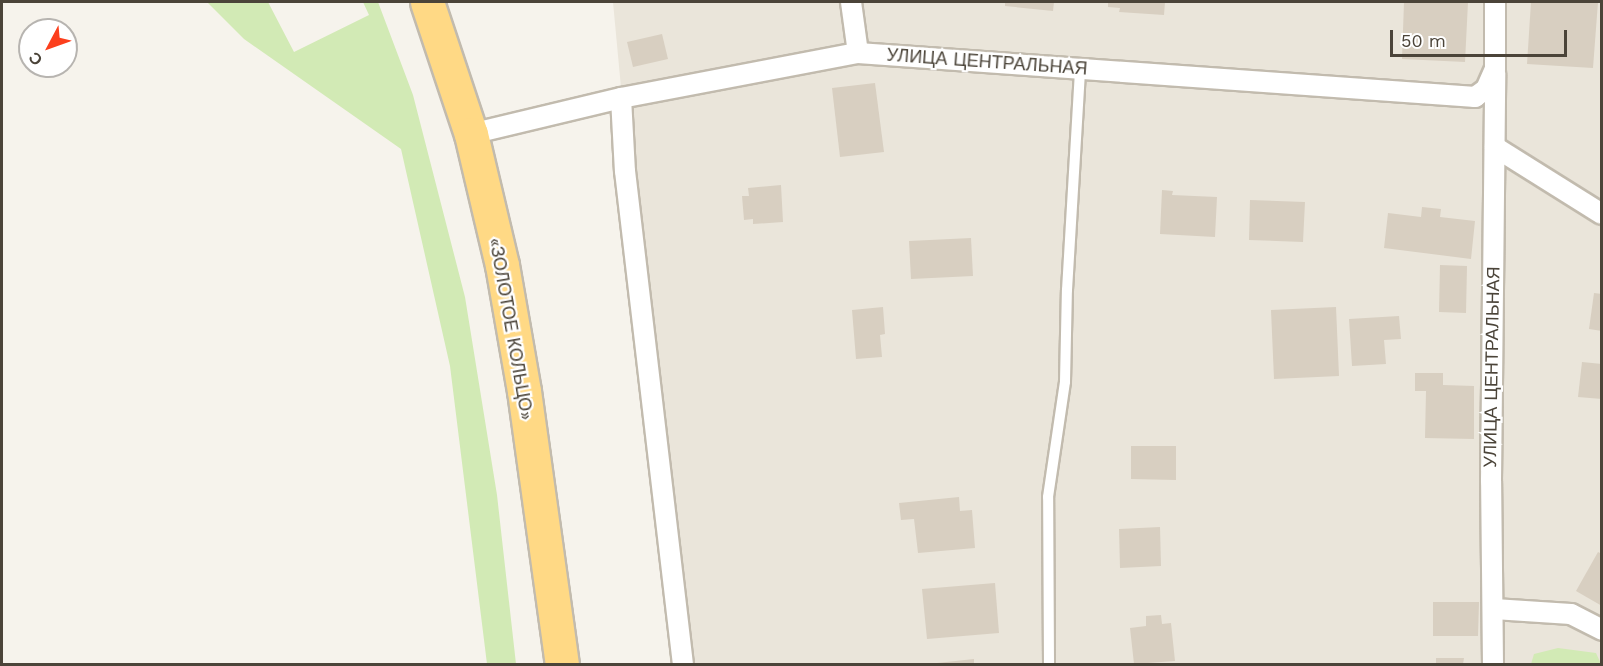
<!DOCTYPE html>
<html>
<head>
<meta charset="utf-8">
<style>
	body { margin:0 }
	#map { position:relative; width:1603px; height:666px; overflow:hidden; background:#f6f3ec; font-family:"Work Sans",sans-serif }
	div>[style] { position:absolute }
	[style*='--x'] { left:calc(var(--x)*1px); top:calc(var(--y)*1px); width:calc(var(--w)*1px); rotate:calc(var(--a)*1deg) }
	.residential>* { inset:0; background:#eae5da }
	.green>* { inset:0; background:#d2eab5 }
	.building>* { inset:0; background:#d8cfc1 }
	.roads { filter:drop-shadow(2px 0 #c2bbae) drop-shadow(-2px 0 #c2bbae) drop-shadow(0 2px #c2bbae) drop-shadow(0 -2px #c2bbae) }
	.service>* { height:10px; margin:-5px; padding:0 5px; transform-origin:5px; border-radius:5px; background:#fff }
	.minor>* { height:20px; margin:-10px; padding:0 10px; transform-origin:10px; border-radius:10px; background:#fff }
	.trunk>* { height:33px; margin:-16.5px; padding:0 16.5px; transform-origin:16.5px; border-radius:16.5px; background:#ffd985 }
	span { translate:-50% -50%; white-space:nowrap; text-align:center; line-height:1.15; -webkit-text-stroke:4.5px #fff; paint-order:stroke }
	.street-label { font-size:18px; color:#4b4439 }
	.frame { position:absolute; inset:0; border:3px solid #4b4439; pointer-events:none }
	.north { position:absolute; left:18px; top:18px; width:60px; height:60px; box-sizing:border-box; background:#fff; border:2px solid #b7b4b0; border-radius:50%; rotate:229deg; font-size:16px; font-weight:700; line-height:24px; text-align:center; color:#4b4439 }
	.north::after { content:''; display:block; margin:auto; width:21px; height:27px; background:#fc3f1d; clip-path:polygon(50% 0,100% 100%,50% 72%,0 100%) }
	.scale { position:absolute; left:1390px; top:30px; width:177px; height:27px; box-sizing:border-box; border:3px solid #4b4439; border-top:0; padding-left:8px; font-size:18px; line-height:21px; white-space:nowrap; color:#4b4439; -webkit-text-stroke:4px #fff; paint-order:stroke }
</style>
</head>
<body>
<div id="map">
	<div class="residential">
		<div style="clip-path:polygon(613px 2px,1601px 2px,1601px 664px,675px 664px)"></div>
	</div>
	<div class="green">
		<div style="clip-path:polygon(207px 2px,268px 2px,294px 52px,369px 15px,363px 2px,378px 2px,413px 95px,465px 297px,497px 495px,516px 664px,487px 664px,450px 366px,401px 149px,244px 39px)"></div>
		<div style="clip-path:polygon(1558px 648px,1596px 653px,1601px 664px,1531px 664px,1534px 654px)"></div>
	</div>
	<div class="building">
		<div style="clip-path:polygon(1005px 2px,1054px 2px,1053px 11px,1005px 6px)"></div>
		<div style="clip-path:polygon(1108px 2px,1165px 2px,1164px 15px,1119px 12px,1120px 8px,1108px 7px)"></div>
		<div style="clip-path:polygon(1404px 2px,1468px 2px,1465px 62px,1402px 59px)"></div>
		<div style="clip-path:polygon(1531px 2px,1598px 2px,1593px 68px,1527px 64px)"></div>
		<div style="clip-path:polygon(662px 34px,668px 59px,633px 67px,627px 42px)"></div>
		<div style="clip-path:polygon(875px 83px,884px 152px,840px 157px,832px 88px)"></div>
		<div style="clip-path:polygon(781px 185px,783px 222px,753px 224px,753px 219px,744px 220px,742px 196px,749px 196px,748px 188px)"></div>
		<div style="clip-path:polygon(1162px 190px,1173px 191px,1172px 195px,1217px 197px,1215px 237px,1160px 234px)"></div>
		<div style="clip-path:polygon(1250px 200px,1305px 202px,1303px 242px,1249px 240px)"></div>
		<div style="clip-path:polygon(1422px 207px,1441px 209px,1440px 217px,1475px 221px,1471px 259px,1384px 248px,1388px 213px,1421px 217px)"></div>
		<div style="clip-path:polygon(971px 238px,973px 276px,911px 279px,909px 241px)"></div>
		<div style="clip-path:polygon(1440px 265px,1467px 266px,1466px 313px,1439px 312px)"></div>
		<div style="clip-path:polygon(1594px 293px,1602px 294px,1602px 331px,1589px 329px)"></div>
		<div style="clip-path:polygon(883px 307px,885px 334px,880px 335px,882px 357px,856px 359px,852px 310px)"></div>
		<div style="clip-path:polygon(1336px 307px,1339px 376px,1274px 379px,1271px 310px)"></div>
		<div style="clip-path:polygon(1399px 316px,1401px 339px,1384px 340px,1386px 364px,1352px 366px,1349px 319px)"></div>
		<div style="clip-path:polygon(1582px 362px,1602px 364px,1602px 399px,1578px 397px)"></div>
		<div style="clip-path:polygon(1415px 373px,1443px 373px,1443px 385px,1474px 386px,1474px 439px,1425px 438px,1426px 391px,1415px 391px)"></div>
		<div style="clip-path:polygon(1131px 446px,1176px 446px,1176px 480px,1131px 479px)"></div>
		<div style="clip-path:polygon(959px 497px,960px 511px,972px 510px,975px 548px,918px 553px,914px 519px,901px 520px,899px 503px)"></div>
		<div style="clip-path:polygon(1160px 527px,1161px 566px,1120px 568px,1119px 529px)"></div>
		<div style="clip-path:polygon(1598px 552px,1602px 554px,1602px 606px,1576px 591px)"></div>
		<div style="clip-path:polygon(995px 583px,999px 633px,927px 639px,922px 589px)"></div>
		<div style="clip-path:polygon(1433px 602px,1479px 602px,1478px 636px,1433px 636px)"></div>
		<div style="clip-path:polygon(1161px 615px,1162px 624px,1171px 623px,1175px 661px,1134px 664px,1130px 628px,1146px 626px,1146px 616px)"></div>
		<div style="clip-path:polygon(1436px 658px,1464px 658px,1463px 664px,1436px 664px)"></div>
		<div style="clip-path:polygon(974px 659px,974px 664px,937px 664px,937px 663px)"></div>
	</div>
	<div class="roads">
		<div class="service">
			<div style="--x:1049;--y:664;--w:167;--a:-90.3"></div>
			<div style="--x:1048;--y:497;--w:116;--a:-81.6"></div>
			<div style="--x:1065;--y:382;--w:92;--a:-88.8"></div>
			<div style="--x:1067;--y:290;--w:221;--a:-86.6"></div>
		</div>
		<div class="minor">
			<div style="--x:851;--y:2;--w:51;--a:82.2"></div>
			<div style="--x:621;--y:98;--w:73;--a:86.9"></div>
			<div style="--x:625;--y:171;--w:496;--a:83.3"></div>
			<div style="--x:471;--y:134;--w:154;--a:-13.5"></div>
			<div style="--x:621;--y:98;--w:241;--a:-10.8"></div>
			<div style="--x:858;--y:53;--w:619;--a:4.08"></div>
			<div style="--x:1475;--y:97;--w:14;--a:-36"></div>
			<div style="--x:1486;--y:89;--w:22;--a:-66"></div>
			<div style="--x:1495;--y:69;--w:67;--a:-90"></div>
			<div style="--x:1495;--y:147;--w:126;--a:32.1"></div>
			<div style="--x:1494;--y:609;--w:77;--a:3.7"></div>
			<div style="--x:1571;--y:614;--w:35;--a:27"></div>
			<div style="--x:1493;--y:664;--w:183;--a:-90.6"></div>
			<div style="--x:1491;--y:481;--w:408;--a:-89.4"></div>
		</div>
		<div class="trunk">
			<div style="--x:427;--y:2;--w:139;--a:71.6"></div>
			<div style="--x:471;--y:134;--w:135;--a:76.7"></div>
			<div style="--x:502;--y:265;--w:128;--a:80.1"></div>
			<div style="--x:524;--y:391;--w:276;--a:82.1"></div>
		</div>
	</div>
	<div class="street-label">
		<span style="left:987px;top:62px;rotate:4deg">УЛИЦА ЦЕНТРАЛЬНАЯ</span>
		<span style="left:511px;top:329px;rotate:80deg">«ЗОЛОТОЕ КОЛЬЦО»</span>
		<span style="left:1492px;top:367px;rotate:-89deg">УЛИЦА ЦЕНТРАЛЬНАЯ</span>
	</div>
	<div class="frame"></div>
	<div class="north">С</div>
	<div class="scale">50 m</div>
</div>
</body>
</html>
